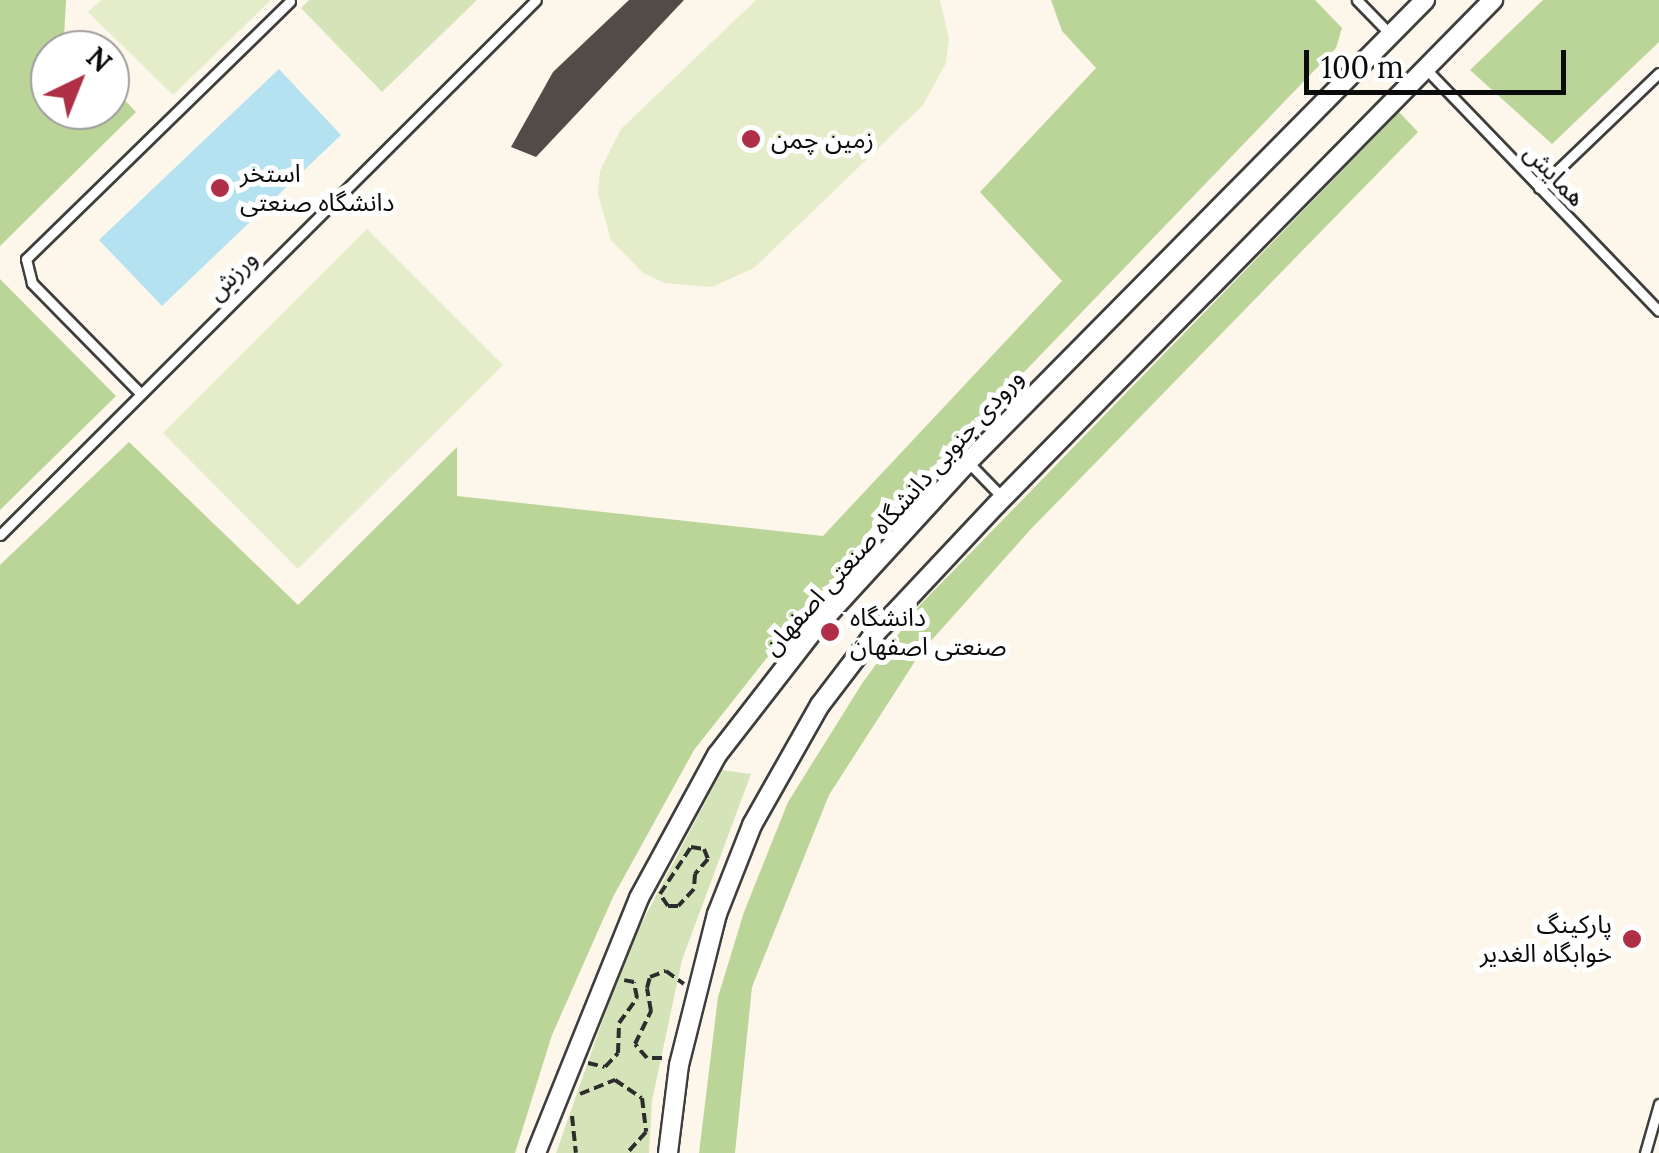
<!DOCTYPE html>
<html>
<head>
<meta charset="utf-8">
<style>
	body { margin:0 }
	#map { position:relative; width:1659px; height:1153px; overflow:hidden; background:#fdf7eb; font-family:Lora,"Noto Sans Arabic",serif }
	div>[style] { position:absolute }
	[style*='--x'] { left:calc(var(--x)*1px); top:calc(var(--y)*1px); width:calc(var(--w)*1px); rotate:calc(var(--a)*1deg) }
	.green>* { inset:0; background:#d5e4b8 }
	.forest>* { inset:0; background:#bbd498 }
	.pitch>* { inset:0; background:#e5ecc9 }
	.water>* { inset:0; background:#b4e2f1 }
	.building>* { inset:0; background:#534b48 }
	.path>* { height:4px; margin-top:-2px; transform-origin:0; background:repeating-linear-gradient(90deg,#2d2d2d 0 10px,transparent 0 15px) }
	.roads { filter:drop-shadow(2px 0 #3e3e3e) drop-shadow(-2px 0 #3e3e3e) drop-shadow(0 2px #3e3e3e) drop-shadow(0 -2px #3e3e3e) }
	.service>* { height:9px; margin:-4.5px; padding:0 4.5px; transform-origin:4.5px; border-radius:4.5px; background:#fff }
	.minor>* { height:18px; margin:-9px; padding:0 9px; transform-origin:9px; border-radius:9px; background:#fff }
	.dots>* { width:28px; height:28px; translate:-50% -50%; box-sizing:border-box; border:5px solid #fff; border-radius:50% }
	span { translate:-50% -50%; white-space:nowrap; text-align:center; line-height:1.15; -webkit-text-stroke:10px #fff; paint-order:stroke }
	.poi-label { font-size:25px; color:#0b0b0b }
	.left { translate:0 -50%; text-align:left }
	.right { translate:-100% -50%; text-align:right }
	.street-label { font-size:25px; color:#0b0b0b }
	.north { position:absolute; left:30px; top:30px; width:100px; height:100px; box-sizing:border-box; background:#fff; border:2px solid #9d9d9d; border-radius:50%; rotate:43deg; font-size:28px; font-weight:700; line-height:40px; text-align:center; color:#0b0b0b }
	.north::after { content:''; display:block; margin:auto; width:35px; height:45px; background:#af2f46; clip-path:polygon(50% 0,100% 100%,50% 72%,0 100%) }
	.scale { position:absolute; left:1304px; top:50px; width:262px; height:45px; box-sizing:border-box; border:5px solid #0b0b0b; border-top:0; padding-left:12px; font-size:30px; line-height:35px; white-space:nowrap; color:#0b0b0b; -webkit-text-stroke:8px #fff; paint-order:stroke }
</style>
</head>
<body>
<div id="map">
	<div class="green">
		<div style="clip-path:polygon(309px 0,477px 0,382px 92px,301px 8px)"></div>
		<div style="clip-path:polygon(722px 770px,751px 774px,682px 960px,652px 1101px,649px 1153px,556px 1153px,627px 951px)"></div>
	</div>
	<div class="forest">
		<div style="clip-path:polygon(0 0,66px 0,64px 38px,76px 50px,50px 50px,50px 110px,110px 110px,110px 85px,136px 112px,0 246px)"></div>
		<div style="clip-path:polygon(1051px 0,1315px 0,1342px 28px,1336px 48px,929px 471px,800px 616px,694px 750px,613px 897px,552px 1035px,515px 1153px,0 1153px,0 565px,129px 442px,298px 605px,457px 447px,457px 496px,823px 536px,1062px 281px,980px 192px,1096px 68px,1062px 31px)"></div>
		<div style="clip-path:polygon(1543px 0,1659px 0,1659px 42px,1552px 144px,1470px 70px)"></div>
		<div style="clip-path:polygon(1399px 112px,1418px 132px,1030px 530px,921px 652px,829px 795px,752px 987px,735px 1153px,699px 1153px,718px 997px,744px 912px,788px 802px,863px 682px,920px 605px)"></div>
		<div style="clip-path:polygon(0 279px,116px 396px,0 510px)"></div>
	</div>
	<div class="pitch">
		<div style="clip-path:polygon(101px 0,271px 0,173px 95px,88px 12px)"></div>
		<div style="clip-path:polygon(756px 0,940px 0,949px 39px,946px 63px,923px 105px,754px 268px,712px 287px,665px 283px,643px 273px,611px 240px,598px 194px,600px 171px,621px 129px)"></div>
		<div style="clip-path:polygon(367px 229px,503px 365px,298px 569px,163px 433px)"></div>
	</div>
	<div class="water">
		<div style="clip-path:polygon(279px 69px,341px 135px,162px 306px,99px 240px)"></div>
	</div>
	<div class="building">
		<div style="clip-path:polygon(629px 0,684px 0,536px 157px,511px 147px,553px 72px)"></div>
	</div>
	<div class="path">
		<div style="--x:691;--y:847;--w:13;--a:9"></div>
		<div style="--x:704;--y:849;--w:11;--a:68"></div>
		<div style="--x:708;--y:859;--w:20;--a:131"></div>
		<div style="--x:695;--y:874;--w:15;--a:94"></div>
		<div style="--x:694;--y:889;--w:23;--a:133"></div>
		<div style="--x:678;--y:906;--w:10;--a:180"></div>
		<div style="--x:668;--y:906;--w:14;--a:-124"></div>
		<div style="--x:660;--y:894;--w:56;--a:-56.6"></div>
		<div style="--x:662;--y:1058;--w:15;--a:180"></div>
		<div style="--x:647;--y:1058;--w:18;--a:-131"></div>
		<div style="--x:635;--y:1044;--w:37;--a:-64"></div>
		<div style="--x:651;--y:1011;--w:23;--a:-100"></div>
		<div style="--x:647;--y:988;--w:11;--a:-75"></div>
		<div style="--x:650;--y:977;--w:17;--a:-21"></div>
		<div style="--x:666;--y:971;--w:22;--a:36"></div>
		<div style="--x:588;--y:1063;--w:17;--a:13"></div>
		<div style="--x:605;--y:1067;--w:19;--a:-47"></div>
		<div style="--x:618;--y:1053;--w:30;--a:-88"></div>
		<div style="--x:619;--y:1023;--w:31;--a:-54"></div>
		<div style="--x:637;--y:998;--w:16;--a:-101"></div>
		<div style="--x:634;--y:982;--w:10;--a:-169"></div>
		<div style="--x:580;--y:1094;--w:38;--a:-22"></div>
		<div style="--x:615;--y:1080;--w:32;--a:34"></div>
		<div style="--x:642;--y:1098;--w:34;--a:83"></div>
		<div style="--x:646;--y:1132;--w:28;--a:132"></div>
		<div style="--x:572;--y:1116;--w:37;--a:84"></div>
	</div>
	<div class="roads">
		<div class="service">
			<div style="--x:1357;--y:0;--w:47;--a:45.9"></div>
			<div style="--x:1425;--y:68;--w:337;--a:46.1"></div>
			<div style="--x:1539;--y:188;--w:166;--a:-43.8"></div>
			<div style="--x:141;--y:394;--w:156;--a:-134.5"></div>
			<div style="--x:32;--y:283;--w:25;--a:-104"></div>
			<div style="--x:26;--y:259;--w:369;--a:-44.3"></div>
			<div style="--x:968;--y:462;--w:50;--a:45.8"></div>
			<div style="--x:0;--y:535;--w:757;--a:-44.95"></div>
			<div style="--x:1645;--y:1153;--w:51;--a:-74.1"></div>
		</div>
		<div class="minor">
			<div style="--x:536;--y:1153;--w:275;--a:-68"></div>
			<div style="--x:639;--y:898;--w:163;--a:-61.4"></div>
			<div style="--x:717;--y:755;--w:158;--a:-52.2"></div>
			<div style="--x:814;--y:630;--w:228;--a:-47.5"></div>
			<div style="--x:968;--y:462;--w:650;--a:-45.31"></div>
			<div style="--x:668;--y:1153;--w:89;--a:-82.9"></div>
			<div style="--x:679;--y:1065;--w:156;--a:-75.9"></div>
			<div style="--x:717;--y:914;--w:96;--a:-68.5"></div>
			<div style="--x:752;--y:825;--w:138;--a:-60.5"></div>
			<div style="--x:820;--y:705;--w:84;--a:-52.7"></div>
			<div style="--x:871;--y:638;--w:183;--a:-46.8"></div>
			<div style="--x:996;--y:505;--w:709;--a:-45.46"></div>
		</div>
	</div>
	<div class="dots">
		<div style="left:751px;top:139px;background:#af2f46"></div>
		<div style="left:220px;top:188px;background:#af2f46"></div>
		<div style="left:830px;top:632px;background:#af2f46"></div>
		<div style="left:1632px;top:939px;background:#af2f46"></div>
	</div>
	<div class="poi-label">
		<span class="left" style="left:771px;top:139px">زمین چمن</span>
		<span class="left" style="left:240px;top:188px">استخر<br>دانشگاه صنعتی</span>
		<span class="left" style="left:850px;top:632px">دانشگاه<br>صنعتی اصفهان</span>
		<span class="right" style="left:1612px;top:939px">پارکینگ<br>خوابگاه الغدیر</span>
	</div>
	<div class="street-label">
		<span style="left:1555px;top:175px;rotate:46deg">همایش</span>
		<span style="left:232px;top:275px;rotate:-45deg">ورزش</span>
		<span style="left:893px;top:512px;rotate:-48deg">ورودی جنوبی دانشگاه صنعتی اصفهان</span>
	</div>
	<div class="north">N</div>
	<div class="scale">100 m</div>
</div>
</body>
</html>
